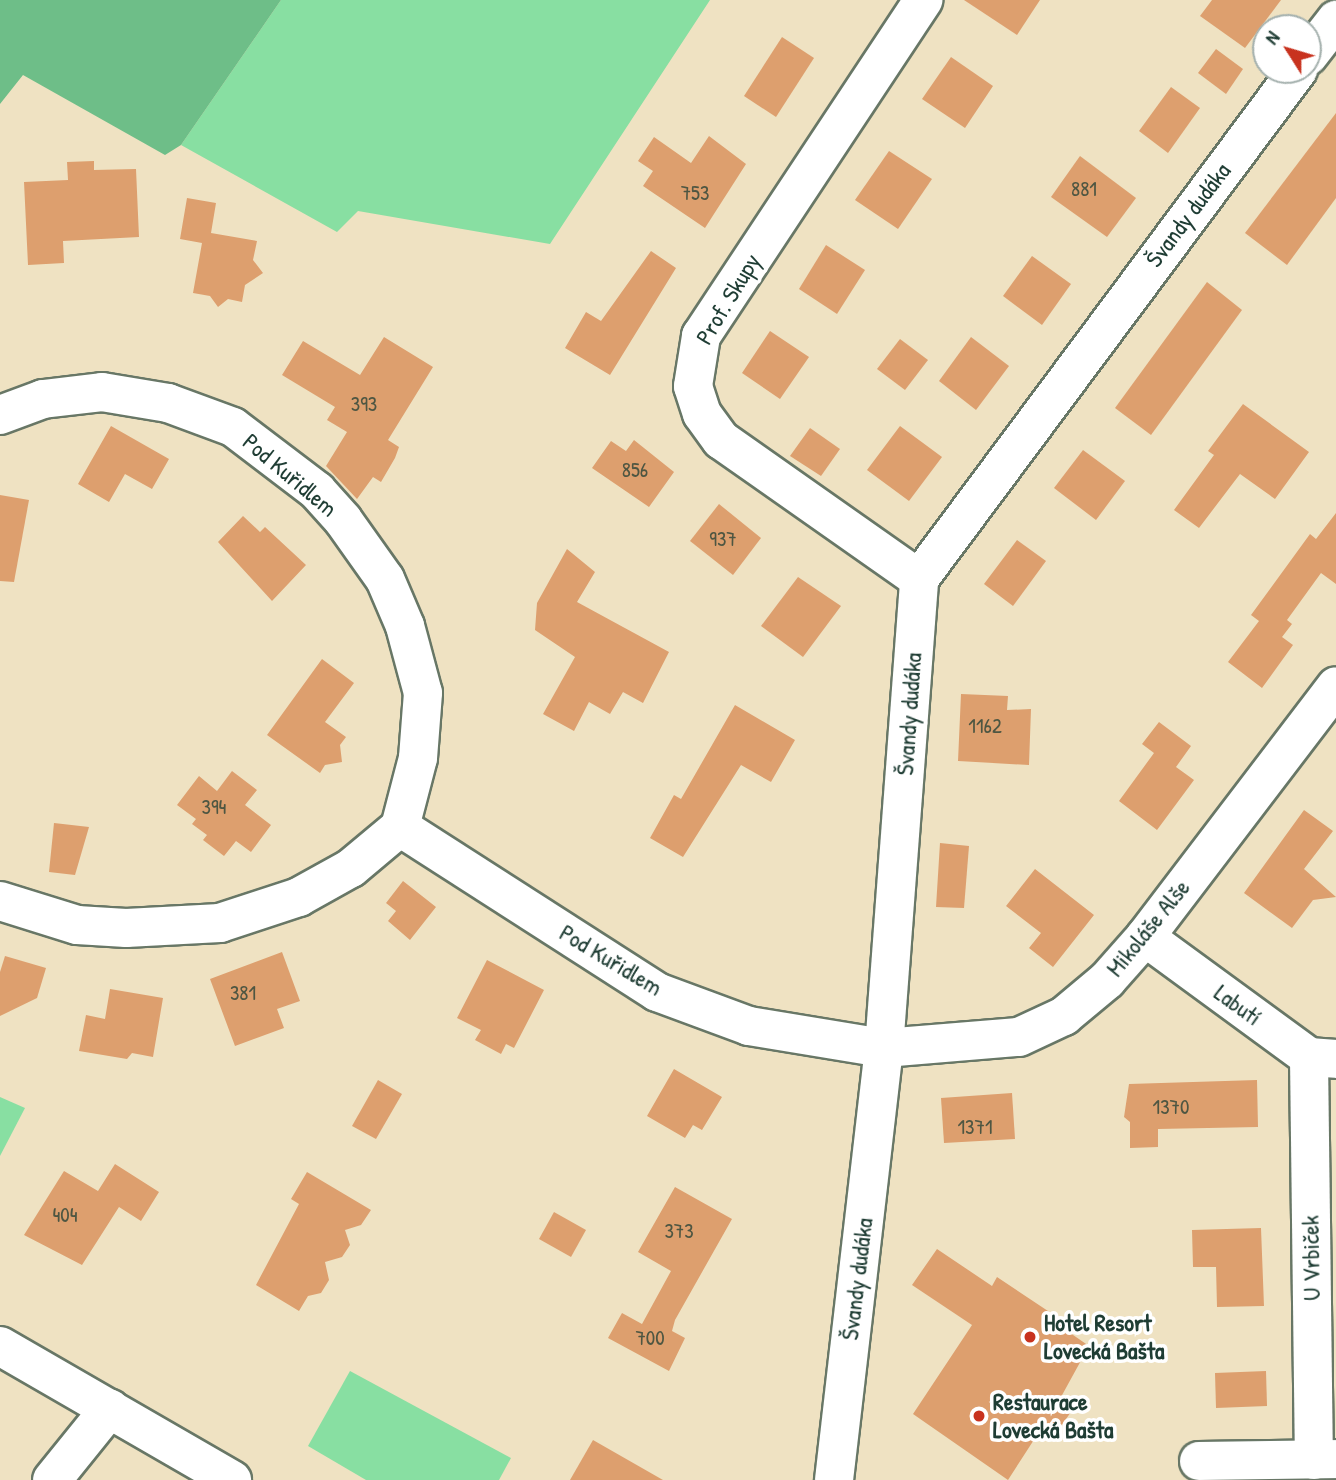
<!DOCTYPE html>
<html>
<head>
<meta charset="utf-8">
<style>
	body { margin:0 }
	#map { position:relative; width:1336px; height:1480px; overflow:hidden; background:#efe2c2; font-family:"Patrick Hand",sans-serif }
	div>[style] { position:absolute }
	[style*='--x'] { left:calc(var(--x)*1px); top:calc(var(--y)*1px); width:calc(var(--w)*1px); rotate:calc(var(--a)*1deg) }
	.green>* { inset:0; background:#88dfa2 }
	.forest>* { inset:0; background:#6ebe88 }
	.building>* { inset:0; background:#dd9f6e }
	.roads { filter:drop-shadow(2px 0 #687766) drop-shadow(-2px 0 #687766) drop-shadow(0 2px #687766) drop-shadow(0 -2px #687766) }
	.minor>* { height:38px; margin:-19px; padding:0 19px; transform-origin:19px; border-radius:19px; background:#fff }
	.dots>* { width:19px; height:19px; translate:-50% -50%; box-sizing:border-box; border:4px solid #fff; border-radius:50% }
	span { translate:-50% -50%; white-space:nowrap; text-align:center; line-height:1.15; -webkit-text-stroke:7px #fff; paint-order:stroke }
	.number-label { font-size:21px; color:#4e5642 }
	.number-label span { -webkit-text-stroke-width:0 }
	.street-label { font-size:24px; color:#1f3d34 }
	.poi-label { font-size:24px; color:#1f3d34; font-weight:700 }
	.left { translate:0 -50%; text-align:left }
	.north { position:absolute; left:1252px; top:14px; width:70px; height:70px; box-sizing:border-box; background:#fff; border:2px solid #a5b1ae; border-radius:50%; rotate:307deg; font-size:19px; font-weight:700; line-height:28px; text-align:center; color:#1f3d34 }
	.north::after { content:''; display:block; margin:auto; width:24px; height:32px; background:#c8321e; clip-path:polygon(50% 0,100% 100%,50% 72%,0 100%) }
</style>
</head>
<body>
<div id="map">
	<div class="green">
		<div style="clip-path:polygon(281px 0,710px 0,550px 244px,358px 211px,337px 232px,181px 145px)"></div>
		<div style="clip-path:polygon(0 1097px,25px 1108px,0 1156px)"></div>
		<div style="clip-path:polygon(350px 1371px,511px 1458px,499px 1480px,366px 1480px,308px 1446px)"></div>
	</div>
	<div class="forest">
		<div style="clip-path:polygon(0 0,281px 0,181px 145px,165px 155px,23px 75px,0 104px)"></div>
	</div>
	<div class="building">
		<div style="clip-path:polygon(964px 0,1040px 0,1017px 35px)"></div>
		<div style="clip-path:polygon(1212px 0,1281px 0,1245px 48px,1200px 16px)"></div>
		<div style="clip-path:polygon(782px 37px,814px 58px,776px 117px,744px 96px)"></div>
		<div style="clip-path:polygon(1216px 49px,1243px 69px,1226px 94px,1198px 73px)"></div>
		<div style="clip-path:polygon(951px 57px,993px 86px,965px 128px,922px 99px)"></div>
		<div style="clip-path:polygon(1171px 87px,1200px 108px,1168px 153px,1139px 131px)"></div>
		<div style="clip-path:polygon(1336px 113px,1336px 198px,1287px 265px,1245px 233px)"></div>
		<div style="clip-path:polygon(709px 136px,746px 164px,705px 228px,643px 186px,653px 171px,638px 161px,654px 137px,691px 163px)"></div>
		<div style="clip-path:polygon(889px 151px,932px 179px,898px 229px,855px 200px)"></div>
		<div style="clip-path:polygon(1080px 156px,1136px 198px,1107px 237px,1051px 197px)"></div>
		<div style="clip-path:polygon(94px 161px,94px 170px,136px 169px,139px 237px,63px 241px,64px 263px,28px 265px,24px 182px,68px 180px,67px 162px)"></div>
		<div style="clip-path:polygon(187px 198px,216px 203px,211px 233px,257px 241px,253px 260px,263px 273px,245px 285px,242px 302px,228px 299px,218px 307px,210px 296px,193px 293px,202px 243px,180px 239px)"></div>
		<div style="clip-path:polygon(826px 245px,865px 270px,837px 314px,799px 289px)"></div>
		<div style="clip-path:polygon(651px 251px,676px 268px,610px 375px,565px 348px,586px 312px,601px 321px)"></div>
		<div style="clip-path:polygon(1032px 256px,1071px 284px,1042px 325px,1003px 296px)"></div>
		<div style="clip-path:polygon(1207px 282px,1242px 310px,1151px 435px,1115px 408px)"></div>
		<div style="clip-path:polygon(770px 331px,809px 357px,780px 399px,742px 373px)"></div>
		<div style="clip-path:polygon(384px 337px,433px 367px,388px 440px,399px 447px,395px 458px,381px 482px,373px 477px,357px 499px,326px 466px,347px 432px,327px 420px,335px 407px,282px 375px,303px 341px,360px 375px)"></div>
		<div style="clip-path:polygon(971px 337px,1009px 366px,976px 410px,939px 381px)"></div>
		<div style="clip-path:polygon(900px 339px,928px 360px,905px 390px,877px 369px)"></div>
		<div style="clip-path:polygon(1243px 404px,1309px 452px,1275px 499px,1240px 474px,1199px 528px,1174px 510px,1214px 455px,1208px 451px)"></div>
		<div style="clip-path:polygon(111px 426px,169px 459px,152px 489px,125px 474px,109px 502px,78px 484px)"></div>
		<div style="clip-path:polygon(900px 426px,942px 457px,909px 501px,867px 470px)"></div>
		<div style="clip-path:polygon(810px 428px,840px 449px,821px 476px,790px 456px)"></div>
		<div style="clip-path:polygon(634px 440px,674px 472px,649px 507px,592px 468px,611px 441px,626px 451px)"></div>
		<div style="clip-path:polygon(1083px 450px,1125px 481px,1096px 520px,1054px 488px)"></div>
		<div style="clip-path:polygon(0 495px,29px 500px,14px 582px,0 581px)"></div>
		<div style="clip-path:polygon(719px 504px,761px 538px,733px 575px,690px 541px)"></div>
		<div style="clip-path:polygon(1336px 513px,1336px 584px,1321px 573px,1287px 620px,1292px 624px,1282px 637px,1293px 645px,1262px 688px,1228px 662px,1259px 621px,1251px 615px,1310px 534px,1316px 539px)"></div>
		<div style="clip-path:polygon(243px 516px,260px 532px,265px 527px,306px 565px,272px 601px,218px 542px)"></div>
		<div style="clip-path:polygon(1017px 540px,1046px 561px,1013px 606px,984px 584px)"></div>
		<div style="clip-path:polygon(567px 549px,595px 572px,577px 602px,669px 652px,643px 703px,623px 692px,610px 714px,589px 702px,574px 731px,543px 714px,575px 657px,535px 630px,537px 603px)"></div>
		<div style="clip-path:polygon(798px 577px,841px 606px,803px 657px,761px 626px)"></div>
		<div style="clip-path:polygon(322px 659px,354px 683px,325px 722px,346px 737px,340px 745px,342px 762px,325px 765px,320px 773px,267px 735px)"></div>
		<div style="clip-path:polygon(961px 694px,1008px 696px,1007px 710px,1031px 709px,1029px 765px,958px 761px)"></div>
		<div style="clip-path:polygon(735px 705px,795px 740px,771px 782px,741px 765px,683px 857px,650px 838px,674px 795px,681px 799px)"></div>
		<div style="clip-path:polygon(1159px 722px,1191px 746px,1176px 767px,1194px 780px,1157px 830px,1119px 801px,1154px 753px,1142px 744px)"></div>
		<div style="clip-path:polygon(232px 771px,257px 790px,245px 805px,271px 825px,251px 852px,236px 841px,224px 856px,203px 840px,207px 835px,192px 824px,196px 819px,177px 805px,199px 776px,217px 791px)"></div>
		<div style="clip-path:polygon(1304px 810px,1333px 831px,1304px 869px,1336px 897px,1313px 900px,1292px 928px,1244px 893px)"></div>
		<div style="clip-path:polygon(54px 823px,89px 827px,75px 875px,49px 872px)"></div>
		<div style="clip-path:polygon(940px 843px,969px 846px,964px 908px,936px 907px)"></div>
		<div style="clip-path:polygon(1035px 869px,1094px 915px,1053px 967px,1029px 948px,1041px 933px,1006px 906px)"></div>
		<div style="clip-path:polygon(403px 881px,436px 907px,410px 940px,388px 921px,396px 911px,386px 903px)"></div>
		<div style="clip-path:polygon(282px 952px,300px 1001px,277px 1009px,284px 1028px,235px 1046px,210px 979px)"></div>
		<div style="clip-path:polygon(5px 956px,46px 968px,37px 998px,0 1016px,0 972px)"></div>
		<div style="clip-path:polygon(487px 960px,544px 990px,514px 1048px,506px 1044px,501px 1054px,475px 1040px,481px 1030px,457px 1018px)"></div>
		<div style="clip-path:polygon(110px 989px,163px 998px,153px 1057px,132px 1053px,127px 1059px,79px 1051px,86px 1015px,105px 1019px)"></div>
		<div style="clip-path:polygon(674px 1069px,722px 1097px,702px 1130px,693px 1125px,685px 1138px,647px 1116px)"></div>
		<div style="clip-path:polygon(378px 1080px,402px 1094px,376px 1139px,352px 1126px)"></div>
		<div style="clip-path:polygon(1257px 1080px,1258px 1127px,1158px 1129px,1158px 1147px,1130px 1148px,1130px 1122px,1124px 1117px,1129px 1084px)"></div>
		<div style="clip-path:polygon(1012px 1093px,1015px 1139px,944px 1143px,941px 1098px)"></div>
		<div style="clip-path:polygon(115px 1164px,159px 1192px,141px 1221px,119px 1207px,82px 1265px,24px 1235px,64px 1171px,98px 1191px)"></div>
		<div style="clip-path:polygon(307px 1172px,371px 1210px,361px 1225px,345px 1230px,350px 1245px,342px 1257px,325px 1262px,329px 1280px,321px 1293px,308px 1296px,299px 1311px,256px 1285px,299px 1204px,291px 1199px)"></div>
		<div style="clip-path:polygon(675px 1187px,732px 1219px,675px 1320px,672px 1331px,685px 1338px,669px 1371px,608px 1338px,622px 1313px,642px 1324px,671px 1271px,638px 1252px)"></div>
		<div style="clip-path:polygon(554px 1212px,586px 1230px,571px 1257px,539px 1239px)"></div>
		<div style="clip-path:polygon(1261px 1228px,1264px 1306px,1217px 1307px,1216px 1267px,1193px 1267px,1192px 1230px)"></div>
		<div style="clip-path:polygon(937px 1249px,992px 1286px,997px 1277px,1066px 1323px,1063px 1328px,1089px 1346px,1061px 1397px,1075px 1406px,1051px 1441px,1039px 1432px,1008px 1480px,913px 1414px,972px 1325px,912px 1285px)"></div>
		<div style="clip-path:polygon(1266px 1371px,1267px 1406px,1216px 1408px,1215px 1373px)"></div>
		<div style="clip-path:polygon(593px 1440px,663px 1480px,570px 1480px)"></div>
	</div>
	<div class="roads">
		<div class="minor">
			<div style="--x:1308;--y:56;--w:46;--a:-52.1"></div>
			<div style="--x:0;--y:415;--w:46;--a:-20.4"></div>
			<div style="--x:43;--y:399;--w:59;--a:-6.8"></div>
			<div style="--x:102;--y:392;--w:67;--a:9.5"></div>
			<div style="--x:168;--y:403;--w:69;--a:20.3"></div>
			<div style="--x:233;--y:427;--w:106;--a:37.3"></div>
			<div style="--x:317;--y:491;--w:39;--a:48"></div>
			<div style="--x:343;--y:520;--w:72;--a:54.6"></div>
			<div style="--x:385;--y:579;--w:51;--a:66.9"></div>
			<div style="--x:405;--y:626;--w:69;--a:75"></div>
			<div style="--x:423;--y:693;--w:65;--a:94.4"></div>
			<div style="--x:418;--y:758;--w:71;--a:104.6"></div>
			<div style="--x:400;--y:827;--w:64;--a:140.1"></div>
			<div style="--x:351;--y:868;--w:60;--a:150.9"></div>
			<div style="--x:299;--y:897;--w:83;--a:161.8"></div>
			<div style="--x:220;--y:923;--w:94;--a:177"></div>
			<div style="--x:126;--y:928;--w:49;--a:-176.5"></div>
			<div style="--x:77;--y:925;--w:81;--a:-162.7"></div>
			<div style="--x:919;--y:579;--w:242;--a:-144.9"></div>
			<div style="--x:721;--y:440;--w:32;--a:-126"></div>
			<div style="--x:702;--y:414;--w:29;--a:-108"></div>
			<div style="--x:693;--y:386;--w:51;--a:-80.9"></div>
			<div style="--x:701;--y:336;--w:403;--a:-56.5"></div>
			<div style="--x:400;--y:827;--w:305;--a:32.7"></div>
			<div style="--x:657;--y:992;--w:98;--a:20.3"></div>
			<div style="--x:749;--y:1026;--w:137;--a:9.3"></div>
			<div style="--x:884;--y:1048;--w:135;--a:-4.7"></div>
			<div style="--x:1019;--y:1037;--w:50;--a:-25"></div>
			<div style="--x:1064;--y:1016;--w:56;--a:-39.9"></div>
			<div style="--x:1107;--y:980;--w:57;--a:-48.5"></div>
			<div style="--x:1145;--y:937;--w:315;--a:-52.7"></div>
			<div style="--x:1145;--y:937;--w:203;--a:36.2"></div>
			<div style="--x:1309;--y:1057;--w:27;--a:4"></div>
			<div style="--x:1309;--y:1057;--w:403;--a:89.3"></div>
			<div style="--x:0;--y:1346;--w:268;--a:30"></div>
			<div style="--x:1199;--y:1461;--w:137;--a:-0.8"></div>
			<div style="--x:52;--y:1480;--w:92;--a:-51.1"></div>
			<div style="--x:834;--y:1480;--w:435;--a:-83.4"></div>
			<div style="--x:884;--y:1048;--w:470;--a:-85.7"></div>
			<div style="--x:919;--y:579;--w:635;--a:-53.33"></div>
		</div>
	</div>
	<div class="dots">
		<div style="left:1030px;top:1337px;background:#c8321e"></div>
		<div style="left:979px;top:1416px;background:#c8321e"></div>
	</div>
	<div class="number-label">
		<span style="left:1084px;top:189px">881</span>
		<span style="left:695px;top:193px">753</span>
		<span style="left:364px;top:404px">393</span>
		<span style="left:635px;top:470px">856</span>
		<span style="left:723px;top:539px">937</span>
		<span style="left:985px;top:726px">1162</span>
		<span style="left:214px;top:807px">394</span>
		<span style="left:243px;top:993px">381</span>
		<span style="left:1171px;top:1107px">1370</span>
		<span style="left:975px;top:1127px">1371</span>
		<span style="left:65px;top:1215px">404</span>
		<span style="left:679px;top:1231px">373</span>
		<span style="left:650px;top:1338px">700</span>
	</div>
	<div class="street-label">
		<span style="left:1188px;top:215px;rotate:-53deg">Švandy dudáka</span>
		<span style="left:728px;top:299px;rotate:-59deg">Prof. Skupy</span>
		<span style="left:290px;top:475px;rotate:40deg">Pod Kuřidlem</span>
		<span style="left:909px;top:714px;rotate:-86deg">Švandy dudáka</span>
		<span style="left:1148px;top:928px;rotate:-51deg">Mikoláše Alše</span>
		<span style="left:611px;top:960px;rotate:31deg">Pod Kuřidlem</span>
		<span style="left:1238px;top:1005px;rotate:36deg">Labutí</span>
		<span style="left:1311px;top:1258px;rotate:-91deg">U Vrbiček</span>
		<span style="left:857px;top:1279px;rotate:-83deg">Švandy dudáka</span>
	</div>
	<div class="poi-label">
		<span class="left" style="left:1044px;top:1337px">Hotel Resort<br>Lovecká Bašta</span>
		<span class="left" style="left:993px;top:1416px">Restaurace<br>Lovecká Bašta</span>
	</div>
	<div class="north">N</div>
</div>
</body>
</html>
